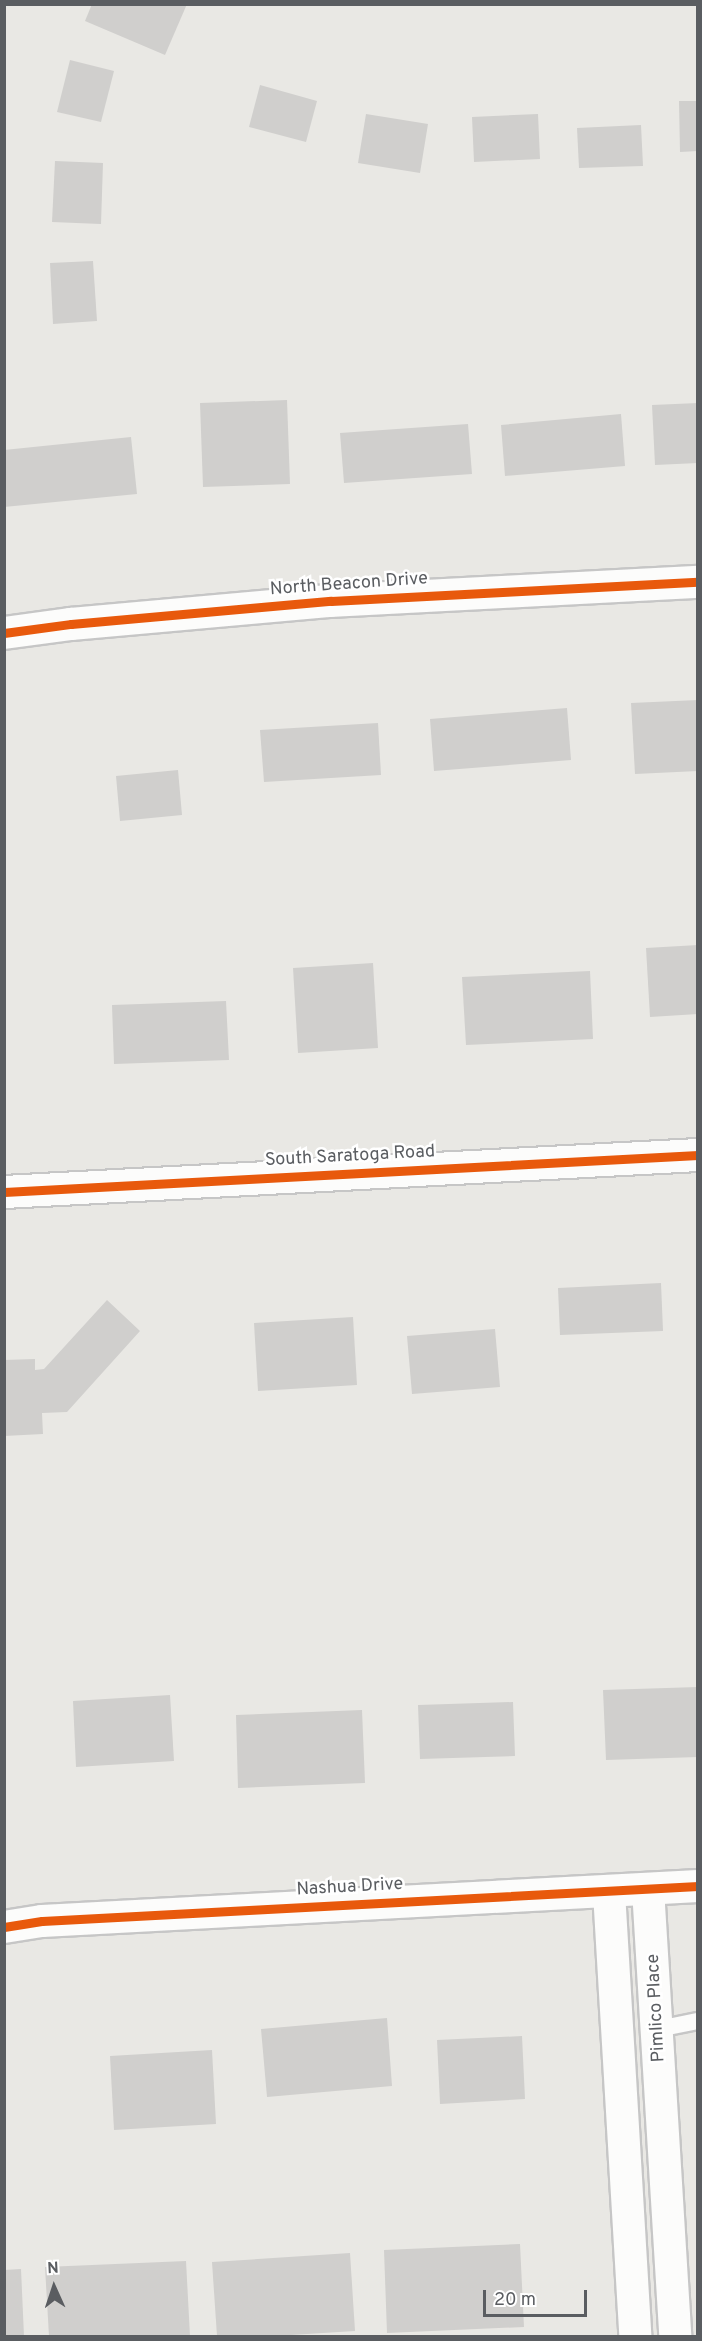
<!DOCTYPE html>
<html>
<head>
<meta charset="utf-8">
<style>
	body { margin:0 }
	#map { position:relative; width:702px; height:2341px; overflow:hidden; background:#e9e8e4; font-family:Overpass,sans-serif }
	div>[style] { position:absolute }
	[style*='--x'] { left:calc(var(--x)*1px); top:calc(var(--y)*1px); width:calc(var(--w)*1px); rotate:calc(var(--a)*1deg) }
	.building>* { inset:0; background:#d0cfcd }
	.roads { filter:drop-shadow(2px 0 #c6c6c6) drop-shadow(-2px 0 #c6c6c6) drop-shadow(0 2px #c6c6c6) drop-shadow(0 -2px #c6c6c6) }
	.lane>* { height:16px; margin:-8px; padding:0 8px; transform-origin:8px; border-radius:8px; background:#fcfcfb }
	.street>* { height:32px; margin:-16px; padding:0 16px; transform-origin:16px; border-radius:16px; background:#fcfcfb }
	.cycleway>* { height:9px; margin:-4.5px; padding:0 4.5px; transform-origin:4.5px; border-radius:4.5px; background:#e8590c }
	span { translate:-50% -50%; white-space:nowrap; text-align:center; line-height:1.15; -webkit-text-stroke:5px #fff; paint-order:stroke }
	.street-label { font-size:18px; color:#5a5d61 }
	.frame { position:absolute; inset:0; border:6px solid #5a5d61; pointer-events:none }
	.north { position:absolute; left:24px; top:2257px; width:60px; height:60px; -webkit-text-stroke:4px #fff; paint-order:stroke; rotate:357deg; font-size:16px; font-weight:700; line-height:24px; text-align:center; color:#5a5d61 }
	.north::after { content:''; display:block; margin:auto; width:21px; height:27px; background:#5a5d61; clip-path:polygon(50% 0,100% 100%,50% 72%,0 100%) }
	.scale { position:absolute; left:483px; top:2290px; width:104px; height:27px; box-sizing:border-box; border:3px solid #5a5d61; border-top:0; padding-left:8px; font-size:18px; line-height:21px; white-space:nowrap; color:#5a5d61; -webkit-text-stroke:4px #fff; paint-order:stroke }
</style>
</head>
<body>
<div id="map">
	<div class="building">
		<div style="clip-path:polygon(92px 4px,187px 4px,165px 55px,85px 21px)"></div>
		<div style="clip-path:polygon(70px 60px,114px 71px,101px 122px,57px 112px)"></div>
		<div style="clip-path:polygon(260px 85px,317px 101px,306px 142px,249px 127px)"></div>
		<div style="clip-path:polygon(679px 101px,698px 101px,698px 151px,680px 152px)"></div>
		<div style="clip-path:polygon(366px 114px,428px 124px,420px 173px,358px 163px)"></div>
		<div style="clip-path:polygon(538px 114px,540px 159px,474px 162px,472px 117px)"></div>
		<div style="clip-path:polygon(641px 125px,643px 166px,579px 168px,577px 128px)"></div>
		<div style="clip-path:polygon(55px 161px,103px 163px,101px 224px,52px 222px)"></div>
		<div style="clip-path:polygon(93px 261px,97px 321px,53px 324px,50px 263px)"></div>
		<div style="clip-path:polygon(287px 400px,290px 484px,203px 487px,200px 403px)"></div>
		<div style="clip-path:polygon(698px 403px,698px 463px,655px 465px,652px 405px)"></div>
		<div style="clip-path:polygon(621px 414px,625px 466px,505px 476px,501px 425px)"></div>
		<div style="clip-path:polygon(468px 424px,472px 474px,344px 483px,340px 433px)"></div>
		<div style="clip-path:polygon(131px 437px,137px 494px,4px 507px,4px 450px)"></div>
		<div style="clip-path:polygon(698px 700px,698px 771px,635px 774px,631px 703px)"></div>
		<div style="clip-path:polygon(567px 708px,571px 760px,434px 771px,430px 719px)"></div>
		<div style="clip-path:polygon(378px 723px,381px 775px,264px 782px,260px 730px)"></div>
		<div style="clip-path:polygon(178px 770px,182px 815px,120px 821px,116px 776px)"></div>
		<div style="clip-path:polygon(698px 945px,698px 1014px,650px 1017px,646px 948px)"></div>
		<div style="clip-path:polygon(373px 963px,378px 1048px,298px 1053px,293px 968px)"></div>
		<div style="clip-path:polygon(590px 971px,593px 1039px,466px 1045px,462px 977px)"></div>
		<div style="clip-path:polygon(226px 1001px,229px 1060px,114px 1064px,112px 1005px)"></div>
		<div style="clip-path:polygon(661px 1283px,663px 1331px,560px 1335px,558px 1288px)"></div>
		<div style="clip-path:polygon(107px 1300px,140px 1331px,67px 1412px,42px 1413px,43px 1434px,4px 1436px,4px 1360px,35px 1359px,35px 1370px,44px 1369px)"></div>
		<div style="clip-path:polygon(353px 1317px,357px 1385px,258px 1391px,254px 1323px)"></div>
		<div style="clip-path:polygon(495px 1329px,500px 1387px,412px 1394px,407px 1336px)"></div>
		<div style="clip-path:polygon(698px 1687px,698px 1757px,606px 1760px,603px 1690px)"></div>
		<div style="clip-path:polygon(170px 1695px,174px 1761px,76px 1767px,73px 1701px)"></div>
		<div style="clip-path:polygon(513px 1702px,515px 1756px,420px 1759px,418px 1705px)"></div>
		<div style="clip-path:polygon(362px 1710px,365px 1783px,238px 1788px,236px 1715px)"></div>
		<div style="clip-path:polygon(387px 2018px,392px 2086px,267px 2097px,261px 2029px)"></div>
		<div style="clip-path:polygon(522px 2036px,525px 2099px,440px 2104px,437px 2040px)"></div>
		<div style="clip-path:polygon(212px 2050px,216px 2124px,114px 2130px,110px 2056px)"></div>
		<div style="clip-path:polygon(520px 2244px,524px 2327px,387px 2333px,384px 2250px)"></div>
		<div style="clip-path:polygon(350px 2253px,355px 2331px,275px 2336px,217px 2336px,212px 2262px)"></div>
		<div style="clip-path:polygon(186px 2261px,190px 2336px,49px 2336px,45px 2267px)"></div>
		<div style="clip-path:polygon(21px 2269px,24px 2336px,4px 2336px,4px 2270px)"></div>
	</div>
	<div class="roads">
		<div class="lane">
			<div style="--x:658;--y:2029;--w:41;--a:-11.3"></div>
		</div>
		<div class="street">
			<div style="--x:4;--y:633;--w:68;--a:-7.7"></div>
			<div style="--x:71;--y:624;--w:261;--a:-5.1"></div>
			<div style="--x:331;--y:601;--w:367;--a:-3"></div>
			<div style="--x:4;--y:1192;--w:695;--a:-3.05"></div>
			<div style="--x:648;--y:1889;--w:448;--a:86.5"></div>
			<div style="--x:609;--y:1892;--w:445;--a:86.6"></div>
			<div style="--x:4;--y:1927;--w:38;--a:-9"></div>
			<div style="--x:42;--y:1921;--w:657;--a:-3.05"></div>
		</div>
	</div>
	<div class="cycleway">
		<div style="--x:4;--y:633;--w:68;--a:-7.7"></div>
		<div style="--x:71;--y:624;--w:261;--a:-5.1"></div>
		<div style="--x:331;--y:601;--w:367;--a:-3"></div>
		<div style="--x:4;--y:1192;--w:695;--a:-3.05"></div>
		<div style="--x:4;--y:1927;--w:38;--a:-9"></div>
		<div style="--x:42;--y:1921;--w:657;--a:-3.05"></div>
	</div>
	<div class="street-label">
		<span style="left:349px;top:585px;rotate:-4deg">North Beacon Drive</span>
		<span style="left:350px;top:1157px;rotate:-3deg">South Saratoga Road</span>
		<span style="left:350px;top:1888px;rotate:-3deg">Nashua Drive</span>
		<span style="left:657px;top:2008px;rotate:-93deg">Pimlico Place</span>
	</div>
	<div class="frame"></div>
	<div class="north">N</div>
	<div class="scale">20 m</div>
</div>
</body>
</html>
